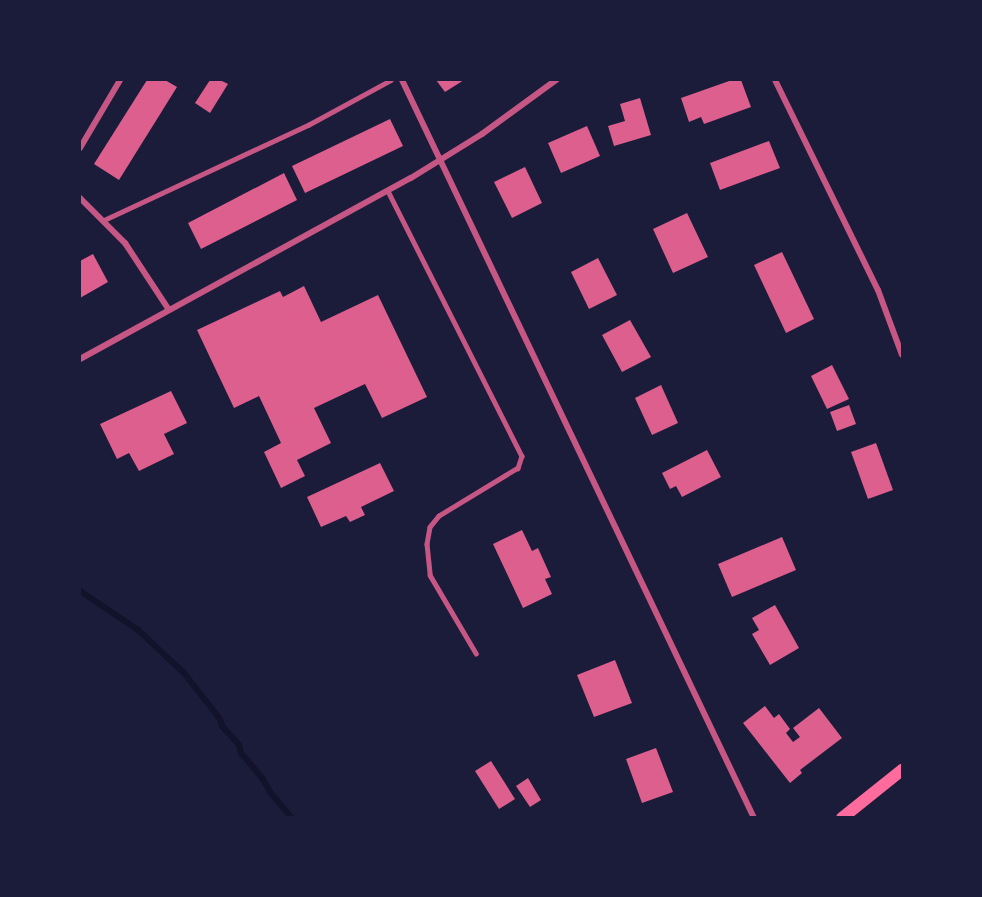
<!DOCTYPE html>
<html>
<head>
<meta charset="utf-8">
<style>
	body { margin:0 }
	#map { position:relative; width:982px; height:897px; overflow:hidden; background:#1b1b3a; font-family:"Titillium Web",sans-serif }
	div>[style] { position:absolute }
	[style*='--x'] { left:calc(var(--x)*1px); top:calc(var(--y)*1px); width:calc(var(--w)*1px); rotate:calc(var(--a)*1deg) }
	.stream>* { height:6px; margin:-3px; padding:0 3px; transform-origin:3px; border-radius:3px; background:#12122b }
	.building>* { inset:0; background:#dd5f8e }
	.service>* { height:4.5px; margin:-2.25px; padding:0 2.25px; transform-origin:2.25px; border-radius:2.25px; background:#c65784 }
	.minor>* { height:6px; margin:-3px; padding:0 3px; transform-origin:3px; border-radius:3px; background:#c65784 }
	.secondary>* { height:12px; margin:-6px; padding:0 6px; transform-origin:6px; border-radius:6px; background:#ff6b9d }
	span { translate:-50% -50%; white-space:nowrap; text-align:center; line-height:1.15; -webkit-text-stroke:4.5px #1b1b3a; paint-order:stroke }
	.frame { position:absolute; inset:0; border:81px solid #1b1b3a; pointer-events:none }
</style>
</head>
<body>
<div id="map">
	<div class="stream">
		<div style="--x:80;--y:591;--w:70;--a:33.9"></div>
		<div style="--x:138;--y:630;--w:63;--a:43.1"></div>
		<div style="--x:184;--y:673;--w:58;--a:52"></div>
		<div style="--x:220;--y:719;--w:7;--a:74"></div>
		<div style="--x:222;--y:726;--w:25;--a:48"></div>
		<div style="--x:239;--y:745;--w:8;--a:76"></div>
		<div style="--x:241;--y:753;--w:34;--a:50"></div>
		<div style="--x:263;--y:779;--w:15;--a:62"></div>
		<div style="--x:270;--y:792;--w:34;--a:50"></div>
	</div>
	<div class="building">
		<div style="clip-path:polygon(147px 80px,165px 80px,177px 87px,119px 180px,94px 164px)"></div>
		<div style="clip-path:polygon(210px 80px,220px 80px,228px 84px,210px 113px,195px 103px)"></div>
		<div style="clip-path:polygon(436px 80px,464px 80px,445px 92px)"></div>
		<div style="clip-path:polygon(732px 80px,741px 80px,751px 107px,704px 124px,701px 117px,689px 122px,681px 98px)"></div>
		<div style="clip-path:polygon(640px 98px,651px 135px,614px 146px,608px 126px,625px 121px,620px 104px)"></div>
		<div style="clip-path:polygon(390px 119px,403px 146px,305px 193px,292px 166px)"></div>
		<div style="clip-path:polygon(587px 126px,600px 156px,561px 173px,548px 143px)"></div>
		<div style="clip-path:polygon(769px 141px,780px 168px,720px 190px,710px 163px)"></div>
		<div style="clip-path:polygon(525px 167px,542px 203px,512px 218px,494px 182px)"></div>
		<div style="clip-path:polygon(284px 173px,297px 200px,201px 249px,188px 223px)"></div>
		<div style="clip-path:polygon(687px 213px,708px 257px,673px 273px,653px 229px)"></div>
		<div style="clip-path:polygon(782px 252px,814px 319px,786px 333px,754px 265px)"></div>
		<div style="clip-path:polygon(93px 254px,108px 282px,80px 298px,80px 261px)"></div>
		<div style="clip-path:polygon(598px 258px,617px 295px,589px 309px,571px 272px)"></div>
		<div style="clip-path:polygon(304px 286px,321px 322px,378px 295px,427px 397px,382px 418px,365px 384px,314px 408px,331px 443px,297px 460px,305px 476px,281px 488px,264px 452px,281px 443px,259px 396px,234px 408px,197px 330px,280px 291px,283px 297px)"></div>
		<div style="clip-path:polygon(630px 320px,651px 357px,622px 372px,602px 335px)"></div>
		<div style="clip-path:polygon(832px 365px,849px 399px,827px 409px,811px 376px)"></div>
		<div style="clip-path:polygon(661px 385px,678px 423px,652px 435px,635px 398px)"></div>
		<div style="clip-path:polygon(171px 391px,187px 423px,164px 434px,174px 454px,139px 471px,129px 453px,117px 459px,100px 424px)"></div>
		<div style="clip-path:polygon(849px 405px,856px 424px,837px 431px,830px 412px)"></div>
		<div style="clip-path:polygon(876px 443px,893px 490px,868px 499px,851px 452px)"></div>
		<div style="clip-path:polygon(707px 450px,721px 477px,682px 497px,676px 486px,670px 489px,662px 473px)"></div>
		<div style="clip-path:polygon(380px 463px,394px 491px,361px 507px,365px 515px,350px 522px,346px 516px,321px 527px,307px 497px)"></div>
		<div style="clip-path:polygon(522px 530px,532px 551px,538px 548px,551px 577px,545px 579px,552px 594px,523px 608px,493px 544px)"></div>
		<div style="clip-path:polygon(782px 537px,796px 570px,732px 597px,718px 564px)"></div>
		<div style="clip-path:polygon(775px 605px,799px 648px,770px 665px,752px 634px,759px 630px,752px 618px)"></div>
		<div style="clip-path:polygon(615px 660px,632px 703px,594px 717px,577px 675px)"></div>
		<div style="clip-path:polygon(765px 706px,774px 718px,779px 714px,790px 729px,786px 733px,793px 742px,800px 737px,793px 728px,819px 708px,842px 738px,800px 770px,802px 773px,790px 783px,743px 723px)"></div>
		<div style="clip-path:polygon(656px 748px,673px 792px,642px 803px,626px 759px)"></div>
		<div style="clip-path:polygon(491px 761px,515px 799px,499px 809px,475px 771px)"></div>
		<div style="clip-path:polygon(528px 778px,541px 800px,530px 807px,516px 786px)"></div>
	</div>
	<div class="service">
		<div style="--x:388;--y:191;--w:297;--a:63.2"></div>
		<div style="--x:522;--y:456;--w:13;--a:108"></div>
		<div style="--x:518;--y:468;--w:92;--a:148.7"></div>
		<div style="--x:439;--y:516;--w:14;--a:129"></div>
		<div style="--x:430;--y:527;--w:17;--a:100"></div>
		<div style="--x:427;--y:544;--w:31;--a:84"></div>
		<div style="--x:430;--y:575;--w:91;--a:59.5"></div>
		<div style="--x:104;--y:220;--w:225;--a:-25"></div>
		<div style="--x:308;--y:125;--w:94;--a:-28.5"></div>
	</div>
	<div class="minor">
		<div style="--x:402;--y:80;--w:818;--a:64.5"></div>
		<div style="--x:775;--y:80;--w:234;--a:63.9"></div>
		<div style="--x:878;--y:290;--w:69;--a:69.7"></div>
		<div style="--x:80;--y:148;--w:79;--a:-59.5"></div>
		<div style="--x:80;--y:198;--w:64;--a:45"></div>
		<div style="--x:125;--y:243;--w:80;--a:56.7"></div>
		<div style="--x:80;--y:359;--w:377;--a:-28.7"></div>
		<div style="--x:411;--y:178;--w:84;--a:-31.8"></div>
		<div style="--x:482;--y:134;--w:92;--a:-36.1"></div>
	</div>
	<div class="secondary">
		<div style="--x:842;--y:818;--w:77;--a:-38.7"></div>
	</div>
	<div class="frame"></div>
</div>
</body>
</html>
